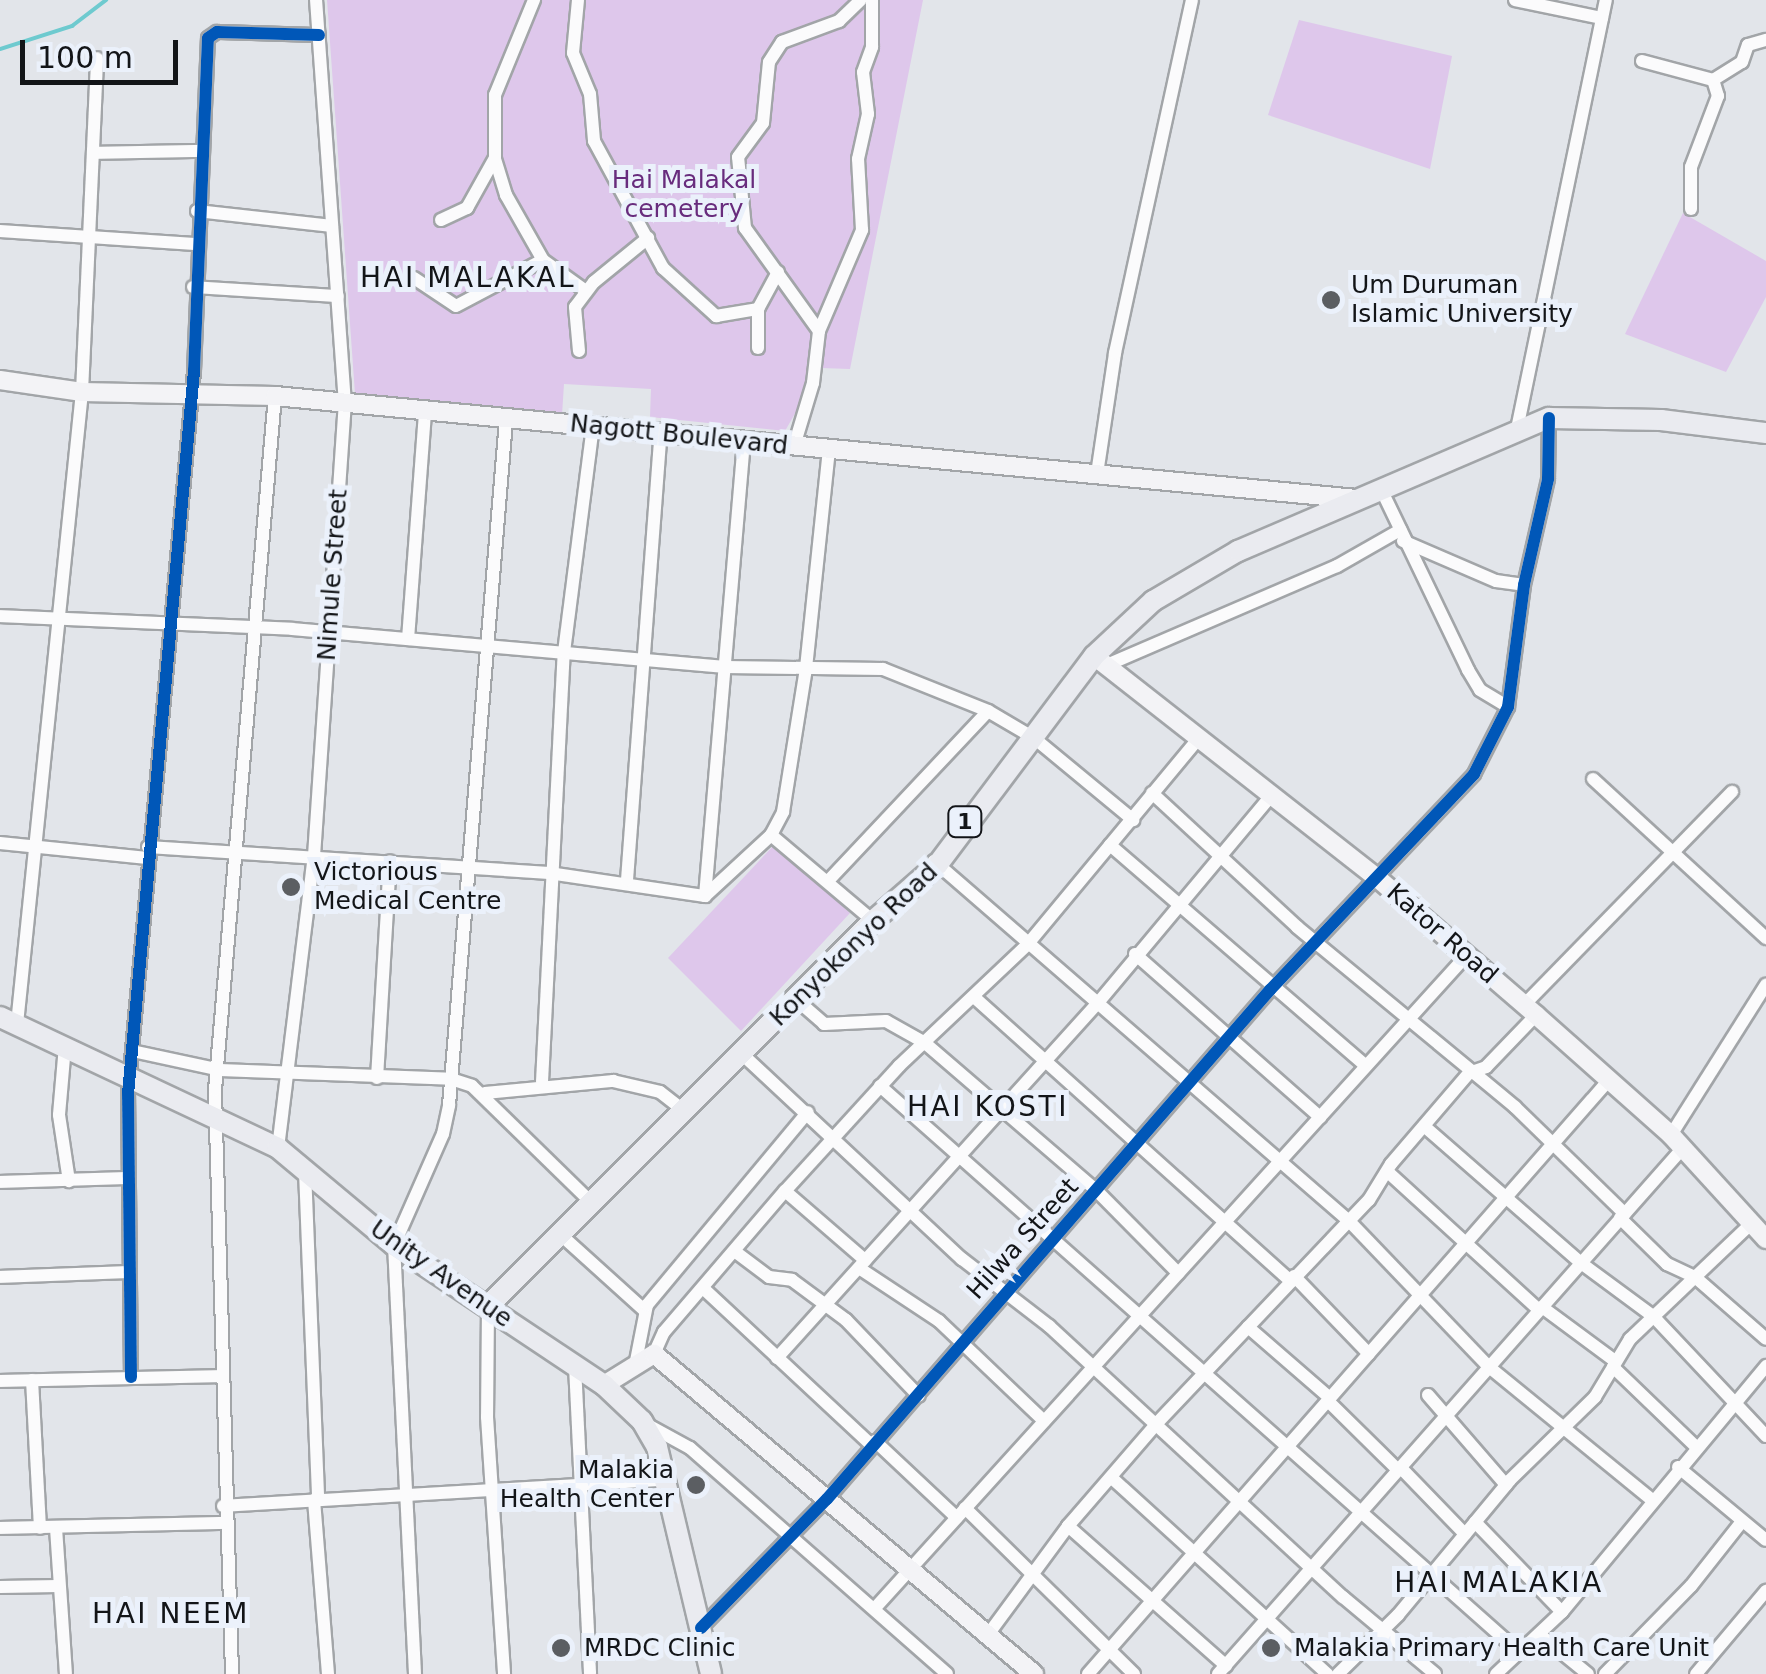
<!DOCTYPE html>
<html>
<head>
<meta charset="utf-8">
<style>
	body { margin:0 }
	#map { position:relative; width:1766px; height:1674px; overflow:hidden; background:#e2e5ea; font-family:"DejaVu Sans",sans-serif }
	div>[style] { position:absolute }
	[style*='--x'] { left:calc(var(--x)*1px); top:calc(var(--y)*1px); width:calc(var(--w)*1px); rotate:calc(var(--a)*1deg) }
	.green>* { inset:0; background:#dec7eb }
	.stream>* { height:4px; margin:-2px; padding:0 2px; transform-origin:2px; border-radius:2px; background:#6ecacf }
	.roads { filter:drop-shadow(2px 0 #a2a5a8) drop-shadow(-2px 0 #a2a5a8) drop-shadow(0 2px #a2a5a8) drop-shadow(0 -2px #a2a5a8) }
	.street>* { height:12px; margin:-6px; padding:0 6px; transform-origin:6px; border-radius:6px; background:#fbfbfc }
	.secondary>* { height:18px; margin:-9px; padding:0 9px; transform-origin:9px; border-radius:9px; background:#f3f3f6 }
	.primary>* { height:20px; margin:-10px; padding:0 10px; transform-origin:10px; border-radius:10px; background:#eaebf0 }
	.cycleway>* { height:12px; margin:-6px; padding:0 6px; transform-origin:6px; border-radius:6px; background:#0057b8 }
	.dots>* { width:28px; height:28px; translate:-50% -50%; box-sizing:border-box; border:5px solid #ebf1fb; border-radius:50% }
	span { translate:-50% -50%; white-space:nowrap; text-align:center; line-height:1.15; -webkit-text-stroke:10px #ebf1fb; paint-order:stroke }
	.shield-label span { padding:2px 8px; background:#ebf1fb; border:2px solid; border-radius:8px; -webkit-text-stroke-width:0 }
	.shield-label { font-size:22px; color:#131518; font-weight:700 }
	.park-label { font-size:25px; color:#682c7d }
	.poi-label { font-size:25px; color:#131518 }
	.left { translate:0 -50%; text-align:left }
	.right { translate:-100% -50%; text-align:right }
	.street-label { font-size:25px; color:#131518 }
	.neighbourhood-label { font-size:28px; color:#131518; letter-spacing:2.5px }
	.scale { position:absolute; left:20px; top:40px; width:158px; height:45px; box-sizing:border-box; border:5px solid #131518; border-top:0; padding-left:12px; font-size:30px; line-height:35px; white-space:nowrap; color:#131518; -webkit-text-stroke:8px #ebf1fb; paint-order:stroke }
</style>
</head>
<body>
<div id="map">
	<div class="green">
		<div style="clip-path:polygon(327px 0,923px 0,850px 369px,821px 368px,785px 431px,650px 417px,651px 389px,564px 384px,562px 415px,355px 394px)"></div>
		<div style="clip-path:polygon(1299px 20px,1452px 56px,1430px 169px,1268px 115px)"></div>
		<div style="clip-path:polygon(1683px 213px,1766px 261px,1766px 297px,1726px 372px,1625px 334px)"></div>
		<div style="clip-path:polygon(775px 844px,850px 913px,741px 1031px,668px 958px)"></div>
	</div>
	<div class="stream">
		<div style="--x:0;--y:49;--w:76;--a:-17.7"></div>
		<div style="--x:72;--y:26;--w:43;--a:-37.4"></div>
	</div>
	<div class="roads">
		<div class="street">
			<div style="--x:578;--y:0;--w:53;--a:95.4"></div>
			<div style="--x:573;--y:53;--w:44;--a:67.5"></div>
			<div style="--x:590;--y:94;--w:47;--a:85.1"></div>
			<div style="--x:594;--y:141;--w:145;--a:61.5"></div>
			<div style="--x:663;--y:268;--w:72;--a:42.2"></div>
			<div style="--x:716;--y:316;--w:43;--a:-9.5"></div>
			<div style="--x:1515;--y:0;--w:89;--a:11.7"></div>
			<div style="--x:1642;--y:61;--w:73;--a:15"></div>
			<div style="--x:1713;--y:80;--w:34;--a:-32"></div>
			<div style="--x:1742;--y:62;--w:18;--a:-71"></div>
			<div style="--x:1748;--y:45;--w:19;--a:-16"></div>
			<div style="--x:93;--y:153;--w:108;--a:-1.1"></div>
			<div style="--x:495;--y:159;--w:38;--a:73"></div>
			<div style="--x:506;--y:195;--w:75;--a:60.4"></div>
			<div style="--x:543;--y:260;--w:53;--a:35.8"></div>
			<div style="--x:1691;--y:209;--w:42;--a:-90"></div>
			<div style="--x:1691;--y:167;--w:76;--a:-69.2"></div>
			<div style="--x:1718;--y:96;--w:17;--a:-107"></div>
			<div style="--x:197;--y:211;--w:136;--a:6.3"></div>
			<div style="--x:441;--y:220;--w:29;--a:-25"></div>
			<div style="--x:467;--y:208;--w:57;--a:-60.8"></div>
			<div style="--x:495;--y:158;--w:63;--a:-90"></div>
			<div style="--x:495;--y:95;--w:103;--a:-67.7"></div>
			<div style="--x:0;--y:231;--w:195;--a:3.8"></div>
			<div style="--x:414;--y:278;--w:50;--a:33.7"></div>
			<div style="--x:456;--y:306;--w:98;--a:-27.9"></div>
			<div style="--x:193;--y:287;--w:145;--a:3.6"></div>
			<div style="--x:819;--y:331;--w:110;--a:-66.9"></div>
			<div style="--x:862;--y:230;--w:71;--a:-93.2"></div>
			<div style="--x:858;--y:159;--w:46;--a:-77.5"></div>
			<div style="--x:868;--y:114;--w:42;--a:-96.8"></div>
			<div style="--x:863;--y:72;--w:27;--a:-70"></div>
			<div style="--x:872;--y:47;--w:47;--a:-90"></div>
			<div style="--x:758;--y:348;--w:39;--a:-90"></div>
			<div style="--x:758;--y:309;--w:42;--a:-61.6"></div>
			<div style="--x:579;--y:351;--w:44;--a:-95.2"></div>
			<div style="--x:575;--y:307;--w:31;--a:-53"></div>
			<div style="--x:594;--y:282;--w:70;--a:-39.2"></div>
			<div style="--x:1517;--y:429;--w:438;--a:-78.3"></div>
			<div style="--x:794;--y:446;--w:66;--a:-73.2"></div>
			<div style="--x:813;--y:383;--w:52;--a:-83.4"></div>
			<div style="--x:819;--y:331;--w:127;--a:-125.7"></div>
			<div style="--x:745;--y:228;--w:71;--a:-95.6"></div>
			<div style="--x:738;--y:157;--w:42;--a:-53.7"></div>
			<div style="--x:763;--y:123;--w:61;--a:-84.4"></div>
			<div style="--x:769;--y:62;--w:24;--a:-57"></div>
			<div style="--x:782;--y:42;--w:61;--a:-20.2"></div>
			<div style="--x:839;--y:21;--w:30;--a:-44"></div>
			<div style="--x:1097;--y:474;--w:122;--a:-81.5"></div>
			<div style="--x:1115;--y:353;--w:361;--a:-77.7"></div>
			<div style="--x:1381;--y:489;--w:201;--a:64.3"></div>
			<div style="--x:1468;--y:670;--w:23;--a:59"></div>
			<div style="--x:1480;--y:690;--w:33;--a:31"></div>
			<div style="--x:1403;--y:541;--w:101;--a:23.3"></div>
			<div style="--x:1496;--y:581;--w:28;--a:8"></div>
			<div style="--x:0;--y:616;--w:292;--a:2.5"></div>
			<div style="--x:292;--y:629;--w:435;--a:5"></div>
			<div style="--x:725;--y:667;--w:158;--a:0.7"></div>
			<div style="--x:883;--y:669;--w:113;--a:21.8"></div>
			<div style="--x:408;--y:639;--w:229;--a:-85.7"></div>
			<div style="--x:1107;--y:665;--w:250;--a:-23.3"></div>
			<div style="--x:1337;--y:566;--w:73;--a:-29.7"></div>
			<div style="--x:1593;--y:779;--w:235;--a:42.6"></div>
			<div style="--x:1152;--y:793;--w:197;--a:42.7"></div>
			<div style="--x:1297;--y:927;--w:283;--a:39.5"></div>
			<div style="--x:1515;--y:1107;--w:153;--a:44.2"></div>
			<div style="--x:771;--y:835;--w:133;--a:40.1"></div>
			<div style="--x:0;--y:843;--w:148;--a:5.8"></div>
			<div style="--x:1110;--y:845;--w:338;--a:40.8"></div>
			<div style="--x:148;--y:847;--w:402;--a:3.7"></div>
			<div style="--x:549;--y:873;--w:158;--a:8.4"></div>
			<div style="--x:705;--y:896;--w:90;--a:-42.7"></div>
			<div style="--x:771;--y:835;--w:26;--a:-62"></div>
			<div style="--x:783;--y:812;--w:146;--a:-80.9"></div>
			<div style="--x:806;--y:668;--w:220;--a:-84"></div>
			<div style="--x:934;--y:861;--w:549;--a:40.94"></div>
			<div style="--x:1349;--y:1221;--w:202;--a:46.2"></div>
			<div style="--x:1489;--y:1367;--w:210;--a:39.2"></div>
			<div style="--x:627;--y:880;--w:449;--a:-85.7"></div>
			<div style="--x:828;--y:881;--w:233;--a:-46.7"></div>
			<div style="--x:988;--y:711;--w:53;--a:30.4"></div>
			<div style="--x:1034;--y:738;--w:129;--a:39.6"></div>
			<div style="--x:705;--y:896;--w:455;--a:-85.1"></div>
			<div style="--x:1135;--y:954;--w:247;--a:41.4"></div>
			<div style="--x:974;--y:997;--w:426;--a:41.9"></div>
			<div style="--x:798;--y:1001;--w:35;--a:41"></div>
			<div style="--x:824;--y:1024;--w:62;--a:-2.8"></div>
			<div style="--x:886;--y:1021;--w:45;--a:29.4"></div>
			<div style="--x:925;--y:1043;--w:225;--a:40.7"></div>
			<div style="--x:1096;--y:1190;--w:117;--a:45.3"></div>
			<div style="--x:1524;--y:1005;--w:298;--a:-45.7"></div>
			<div style="--x:17;--y:1024;--w:635;--a:-84.13"></div>
			<div style="--x:82;--y:392;--w:334;--a:-87.4"></div>
			<div style="--x:65;--y:1046;--w:69;--a:95"></div>
			<div style="--x:59;--y:1115;--w:67;--a:81.4"></div>
			<div style="--x:137;--y:1052;--w:85;--a:12.2"></div>
			<div style="--x:220;--y:1070;--w:231;--a:2.2"></div>
			<div style="--x:451;--y:1079;--w:22;--a:18"></div>
			<div style="--x:472;--y:1086;--w:168;--a:44.3"></div>
			<div style="--x:742;--y:1054;--w:301;--a:43"></div>
			<div style="--x:962;--y:1259;--w:110;--a:37.6"></div>
			<div style="--x:1049;--y:1326;--w:400;--a:42.7"></div>
			<div style="--x:1343;--y:1597;--w:120;--a:39.9"></div>
			<div style="--x:377;--y:1078;--w:217;--a:-86.6"></div>
			<div style="--x:542;--y:1082;--w:431;--a:-87.1"></div>
			<div style="--x:564;--y:652;--w:228;--a:-82.7"></div>
			<div style="--x:880;--y:1086;--w:852;--a:41.53"></div>
			<div style="--x:485;--y:1093;--w:129;--a:-5.4"></div>
			<div style="--x:613;--y:1081;--w:48;--a:13.2"></div>
			<div style="--x:660;--y:1092;--w:33;--a:38"></div>
			<div style="--x:1424;--y:1126;--w:208;--a:41.1"></div>
			<div style="--x:1581;--y:1263;--w:89;--a:36.4"></div>
			<div style="--x:1653;--y:1316;--w:165;--a:46.7"></div>
			<div style="--x:1671;--y:1135;--w:178;--a:-57.7"></div>
			<div style="--x:278;--y:1148;--w:294;--a:-83"></div>
			<div style="--x:314;--y:856;--w:453;--a:-86.1"></div>
			<div style="--x:345;--y:404;--w:405;--a:-94.1"></div>
			<div style="--x:305;--y:1171;--w:329;--a:87.7"></div>
			<div style="--x:1389;--y:1173;--w:203;--a:42.4"></div>
			<div style="--x:0;--y:1182;--w:129;--a:-1.8"></div>
			<div style="--x:785;--y:1191;--w:106;--a:40.8"></div>
			<div style="--x:1620;--y:1218;--w:66;--a:44.4"></div>
			<div style="--x:1667;--y:1264;--w:31;--a:25"></div>
			<div style="--x:1695;--y:1277;--w:94;--a:41.1"></div>
			<div style="--x:561;--y:1235;--w:113;--a:42.1"></div>
			<div style="--x:737;--y:1253;--w:40;--a:37"></div>
			<div style="--x:769;--y:1277;--w:23;--a:7"></div>
			<div style="--x:792;--y:1280;--w:67;--a:36.5"></div>
			<div style="--x:846;--y:1320;--w:105;--a:46.2"></div>
			<div style="--x:859;--y:1268;--w:96;--a:33.5"></div>
			<div style="--x:939;--y:1321;--w:145;--a:43.6"></div>
			<div style="--x:1294;--y:1276;--w:108;--a:46.1"></div>
			<div style="--x:0;--y:1277;--w:129;--a:-2.2"></div>
			<div style="--x:704;--y:1289;--w:229;--a:43"></div>
			<div style="--x:488;--y:1306;--w:111;--a:90.5"></div>
			<div style="--x:487;--y:1417;--w:258;--a:86.2"></div>
			<div style="--x:1542;--y:1307;--w:91;--a:36.5"></div>
			<div style="--x:1248;--y:1327;--w:108;--a:40.9"></div>
			<div style="--x:654;--y:1354;--w:24;--a:-66"></div>
			<div style="--x:664;--y:1332;--w:186;--a:-49.4"></div>
			<div style="--x:785;--y:1191;--w:169;--a:-47.6"></div>
			<div style="--x:899;--y:1066;--w:176;--a:-43.4"></div>
			<div style="--x:1027;--y:945;--w:268;--a:-50.3"></div>
			<div style="--x:777;--y:1358;--w:477;--a:-47.9"></div>
			<div style="--x:1097;--y:1004;--w:268;--a:-50.1"></div>
			<div style="--x:636;--y:1361;--w:57;--a:-78.9"></div>
			<div style="--x:647;--y:1305;--w:251;--a:-50.2"></div>
			<div style="--x:575;--y:1366;--w:308;--a:87.2"></div>
			<div style="--x:1613;--y:1367;--w:114;--a:43.9"></div>
			<div style="--x:131;--y:1377;--w:283;--a:-90.6"></div>
			<div style="--x:128;--y:1094;--w:726;--a:-84.78"></div>
			<div style="--x:194;--y:371;--w:333;--a:-87.6"></div>
			<div style="--x:208;--y:38;--w:11;--a:-34"></div>
			<div style="--x:217;--y:32;--w:102;--a:1.7"></div>
			<div style="--x:32;--y:1380;--w:148;--a:86.9"></div>
			<div style="--x:0;--y:1381;--w:219;--a:-1.3"></div>
			<div style="--x:1428;--y:1395;--w:119;--a:49.1"></div>
			<div style="--x:1328;--y:1401;--w:98;--a:44.6"></div>
			<div style="--x:646;--y:1424;--w:50;--a:28.6"></div>
			<div style="--x:690;--y:1448;--w:342;--a:41.3"></div>
			<div style="--x:875;--y:1441;--w:112;--a:43.2"></div>
			<div style="--x:1678;--y:1467;--w:114;--a:39.7"></div>
			<div style="--x:1401;--y:1468;--w:92;--a:45.9"></div>
			<div style="--x:1113;--y:1479;--w:290;--a:42.3"></div>
			<div style="--x:314;--y:1500;--w:175;--a:85.4"></div>
			<div style="--x:223;--y:1506;--w:443;--a:-3.4"></div>
			<div style="--x:965;--y:1508;--w:237;--a:44.5"></div>
			<div style="--x:1475;--y:1522;--w:125;--a:46"></div>
			<div style="--x:1068;--y:1526;--w:211;--a:41.5"></div>
			<div style="--x:0;--y:1528;--w:224;--a:-1.3"></div>
			<div style="--x:56;--y:1528;--w:146;--a:86.1"></div>
			<div style="--x:0;--y:1587;--w:58;--a:-1"></div>
			<div style="--x:875;--y:1608;--w:881;--a:-47.81"></div>
			<div style="--x:701;--y:1628;--w:180;--a:-45.7"></div>
			<div style="--x:827;--y:1499;--w:675;--a:-48.97"></div>
			<div style="--x:1270;--y:990;--w:297;--a:-46.6"></div>
			<div style="--x:1474;--y:774;--w:75;--a:-63.1"></div>
			<div style="--x:1508;--y:707;--w:123;--a:-82.5"></div>
			<div style="--x:1524;--y:585;--w:109;--a:-77.2"></div>
			<div style="--x:1548;--y:479;--w:61;--a:-89.1"></div>
			<div style="--x:1539;--y:1634;--w:63;--a:39.2"></div>
			<div style="--x:987;--y:1636;--w:137;--a:-53.6"></div>
			<div style="--x:1068;--y:1526;--w:138;--a:-49.1"></div>
			<div style="--x:1158;--y:1422;--w:306;--a:-46.5"></div>
			<div style="--x:1369;--y:1200;--w:42;--a:-58.6"></div>
			<div style="--x:1391;--y:1164;--w:120;--a:-49.4"></div>
			<div style="--x:1469;--y:1073;--w:18;--a:-19"></div>
			<div style="--x:1486;--y:1067;--w:72;--a:-46.1"></div>
			<div style="--x:232;--y:1674;--w:584;--a:-91.67"></div>
			<div style="--x:215;--y:1090;--w:697;--a:-85.06"></div>
			<div style="--x:415;--y:1674;--w:430;--a:-92.8"></div>
			<div style="--x:394;--y:1245;--w:121;--a:-66.2"></div>
			<div style="--x:443;--y:1134;--w:30;--a:-78"></div>
			<div style="--x:449;--y:1105;--w:687;--a:-85.24"></div>
			<div style="--x:1088;--y:1674;--w:790;--a:-48.75"></div>
			<div style="--x:1218;--y:1674;--w:701;--a:-48.53"></div>
			<div style="--x:1338;--y:1674;--w:84;--a:-44.5"></div>
			<div style="--x:1398;--y:1615;--w:175;--a:-50.3"></div>
			<div style="--x:1510;--y:1480;--w:119;--a:-44.3"></div>
			<div style="--x:1595;--y:1397;--w:68;--a:-58.9"></div>
			<div style="--x:1630;--y:1339;--w:168;--a:-43.6"></div>
			<div style="--x:1496;--y:1674;--w:91;--a:-43.2"></div>
			<div style="--x:1562;--y:1612;--w:320;--a:-50.3"></div>
			<div style="--x:1605;--y:1674;--w:123;--a:-45.7"></div>
			<div style="--x:1691;--y:1586;--w:79;--a:-51.7"></div>
			<div style="--x:1696;--y:1674;--w:109;--a:-49.9"></div>
		</div>
		<div class="secondary">
			<div style="--x:0;--y:380;--w:83;--a:8.3"></div>
			<div style="--x:82;--y:392;--w:193;--a:1.2"></div>
			<div style="--x:275;--y:396;--w:1087;--a:5.44"></div>
			<div style="--x:1094;--y:656;--w:357;--a:38.1"></div>
			<div style="--x:1375;--y:876;--w:213;--a:40.8"></div>
			<div style="--x:1536;--y:1015;--w:181;--a:41.6"></div>
			<div style="--x:1671;--y:1135;--w:141;--a:47.6"></div>
			<div style="--x:604;--y:1385;--w:59;--a:-31.8"></div>
			<div style="--x:654;--y:1354;--w:497;--a:40.1"></div>
		</div>
		<div class="primary">
			<div style="--x:0;--y:1017;--w:307;--a:25.2"></div>
			<div style="--x:278;--y:1148;--w:151;--a:39.9"></div>
			<div style="--x:394;--y:1245;--w:252;--a:33.7"></div>
			<div style="--x:604;--y:1385;--w:52;--a:43.5"></div>
			<div style="--x:642;--y:1421;--w:30;--a:60"></div>
			<div style="--x:657;--y:1447;--w:233;--a:76.6"></div>
			<div style="--x:488;--y:1306;--w:544;--a:-45"></div>
			<div style="--x:873;--y:921;--w:86;--a:-41.2"></div>
			<div style="--x:938;--y:864;--w:260;--a:-53.1"></div>
			<div style="--x:1094;--y:656;--w:81;--a:-43"></div>
			<div style="--x:1153;--y:601;--w:99;--a:-30.5"></div>
			<div style="--x:1238;--y:551;--w:338;--a:-23.2"></div>
			<div style="--x:1549;--y:418;--w:112;--a:1"></div>
			<div style="--x:1661;--y:420;--w:106;--a:7.1"></div>
		</div>
	</div>
	<div class="cycleway">
		<div style="--x:131;--y:1377;--w:283;--a:-90.6"></div>
		<div style="--x:128;--y:1094;--w:726;--a:-84.78"></div>
		<div style="--x:194;--y:371;--w:333;--a:-87.6"></div>
		<div style="--x:208;--y:38;--w:11;--a:-34"></div>
		<div style="--x:217;--y:32;--w:102;--a:1.7"></div>
		<div style="--x:701;--y:1628;--w:180;--a:-45.7"></div>
		<div style="--x:827;--y:1499;--w:675;--a:-48.97"></div>
		<div style="--x:1270;--y:990;--w:297;--a:-46.6"></div>
		<div style="--x:1474;--y:774;--w:75;--a:-63.1"></div>
		<div style="--x:1508;--y:707;--w:123;--a:-82.5"></div>
		<div style="--x:1524;--y:585;--w:109;--a:-77.2"></div>
		<div style="--x:1548;--y:479;--w:61;--a:-89.1"></div>
	</div>
	<div class="dots">
		<div style="left:1331px;top:300px;background:#5b5e62"></div>
		<div style="left:291px;top:887px;background:#5b5e62"></div>
		<div style="left:696px;top:1485px;background:#5b5e62"></div>
		<div style="left:561px;top:1648px;background:#5b5e62"></div>
		<div style="left:1271px;top:1648px;background:#5b5e62"></div>
	</div>
	<div class="shield-label">
		<span style="left:965px;top:822px">1</span>
	</div>
	<div class="park-label">
		<span style="left:684px;top:195px">Hai Malakal<br>cemetery</span>
	</div>
	<div class="poi-label">
		<span class="left" style="left:1351px;top:300px">Um Duruman<br>Islamic University</span>
		<span class="left" style="left:314px;top:887px">Victorious<br>Medical Centre</span>
		<span class="right" style="left:674px;top:1485px">Malakia<br>Health Center</span>
		<span class="left" style="left:584px;top:1648px">MRDC Clinic</span>
		<span class="left" style="left:1294px;top:1648px">Malakia Primary Health Care Unit</span>
	</div>
	<div class="street-label">
		<span style="left:679px;top:435px;rotate:6deg">Nagott Boulevard</span>
		<span style="left:333px;top:575px;rotate:-86deg">Nimule Street</span>
		<span style="left:1442px;top:934px;rotate:41deg">Kator Road</span>
		<span style="left:854px;top:945px;rotate:-44deg">Konyokonyo Road</span>
		<span style="left:1023px;top:1239px;rotate:-48deg">Hilwa Street</span>
		<span style="left:441px;top:1274px;rotate:35deg">Unity Avenue</span>
	</div>
	<div class="neighbourhood-label">
		<span style="left:468px;top:278px">HAI MALAKAL</span>
		<span style="left:988px;top:1107px">HAI KOSTI</span>
		<span style="left:1499px;top:1583px">HAI MALAKIA</span>
		<span style="left:171px;top:1614px">HAI NEEM</span>
	</div>
	<div class="scale">100 m</div>
</div>
</body>
</html>
